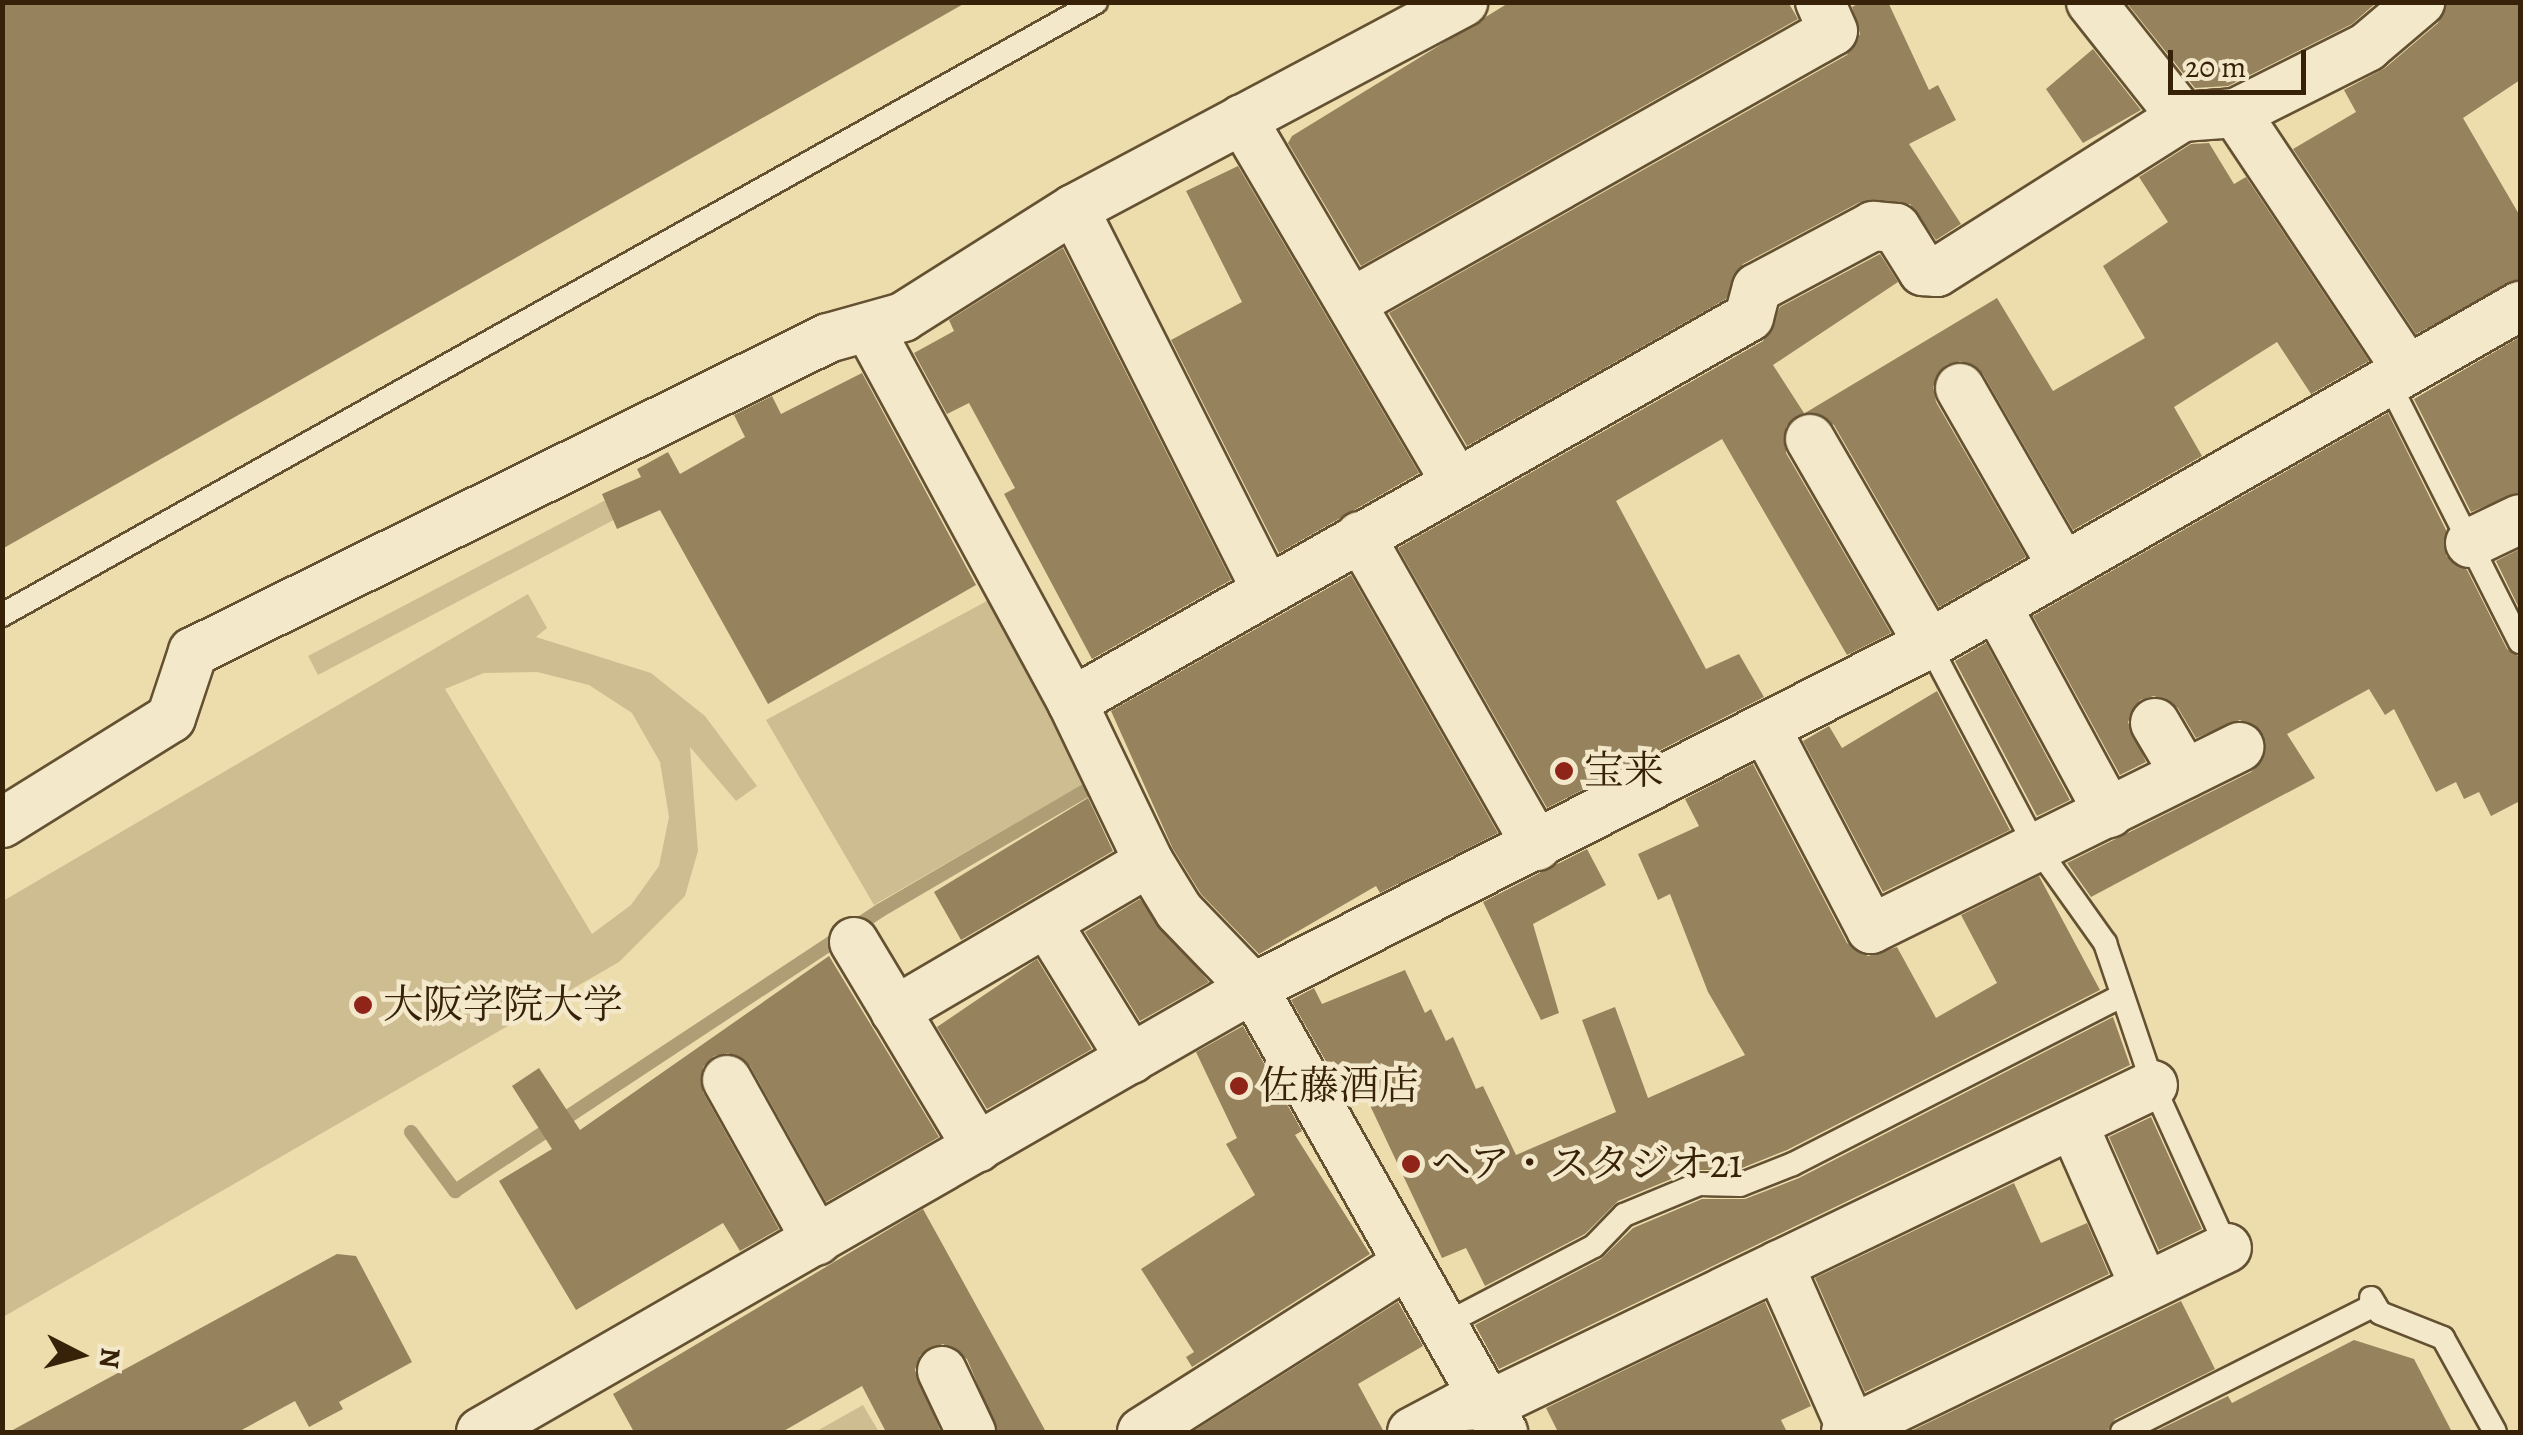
<!DOCTYPE html>
<html>
<head>
<meta charset="utf-8">
<style>
	body { margin:0 }
	#map { position:relative; width:2523px; height:1435px; overflow:hidden; background:#edddad; font-family:Alegreya,"Noto Serif JP",serif }
	div>[style] { position:absolute }
	[style*='--x'] { left:calc(var(--x)*1px); top:calc(var(--y)*1px); width:calc(var(--w)*1px); rotate:calc(var(--a)*1deg) }
	.green>* { inset:0; background:#cebd91 }
	.stream>* { height:14px; margin:-7px; padding:0 7px; transform-origin:7px; border-radius:7px; background:#af9d75 }
	.building>* { inset:0; background:#96835e }
	.roads { filter:drop-shadow(2px 0 #645132) drop-shadow(-2px 0 #645132) drop-shadow(0 2px #645132) drop-shadow(0 -2px #645132) }
	.service>* { height:22px; margin:-11px; padding:0 11px; transform-origin:11px; border-radius:11px; background:#f3e9ca }
	.minor>* { height:48px; margin:-24px; padding:0 24px; transform-origin:24px; border-radius:24px; background:#f3e9ca }
	.dots>* { width:28px; height:28px; translate:-50% -50%; box-sizing:border-box; border:5px solid #f3e9ca; border-radius:50% }
	span { translate:-50% -50%; white-space:nowrap; text-align:center; line-height:1.15; -webkit-text-stroke:9px #f3e9ca; paint-order:stroke }
	.poi-label { font-size:40px; color:#372209 }
	.left { translate:0 -50%; text-align:left }
	.frame { position:absolute; inset:0; border:5px solid #372209; pointer-events:none }
	.north { position:absolute; left:30px; top:1305px; width:100px; height:100px; -webkit-text-stroke:8px #f3e9ca; paint-order:stroke; rotate:96deg; font-size:28px; font-weight:700; line-height:40px; text-align:center; color:#372209 }
	.north::after { content:''; display:block; margin:auto; width:35px; height:45px; background:#372209; clip-path:polygon(50% 0,100% 100%,50% 72%,0 100%) }
	.scale { position:absolute; left:2168px; top:50px; width:138px; height:45px; box-sizing:border-box; border:5px solid #372209; border-top:0; padding-left:12px; font-size:30px; line-height:35px; white-space:nowrap; color:#372209; -webkit-text-stroke:8px #f3e9ca; paint-order:stroke }
</style>
</head>
<body>
<div id="map">
	<div class="green">
		<div style="clip-path:polygon(617px 494px,627px 513px,318px 675px,308px 656px)"></div>
		<div style="clip-path:polygon(evenodd,528px 594px,547px 628px,536px 637px,651px 673px,705px 716px,757px 786px,736px 801px,690px 747px,698px 851px,685px 896px,619px 962px,3px 1317px,3px 901px,528px 594px,537px 672px,589px 685px,632px 713px,660px 762px,669px 817px,659px 866px,631px 905px,592px 934px,445px 689px,484px 673px,537px 672px)"></div>
		<div style="clip-path:polygon(998px 595px,1087px 782px,874px 905px,766px 720px)"></div>
		<div style="clip-path:polygon(863px 1405px,879px 1432px,815px 1432px)"></div>
	</div>
	<div class="stream">
		<div style="--x:411;--y:1132;--w:74;--a:53.3"></div>
		<div style="--x:455;--y:1191;--w:510;--a:-33.41"></div>
		<div style="--x:881;--y:910;--w:238;--a:-30.3"></div>
	</div>
	<div class="building">
		<div style="clip-path:polygon(2px 2px,967px 2px,2px 549px)"></div>
		<div style="clip-path:polygon(1510px 2px,1788px 2px,1798px 19px,1361px 266px,1288px 143px,1292px 136px)"></div>
		<div style="clip-path:polygon(1861px 2px,1888px 2px,1929px 90px,1938px 85px,1956px 120px,1909px 144px,1961px 224px,1936px 240px,1910px 204px,1860px 202px,1743px 264px,1726px 299px,1467px 446px,1389px 313px,1847px 55px,1860px 34px,1852px 7px)"></div>
		<div style="clip-path:polygon(2126px 2px,2377px 2px,2352px 24px,2228px 86px,2195px 88px)"></div>
		<div style="clip-path:polygon(2447px 2px,2520px 2px,2520px 80px,2463px 118px,2520px 216px,2520px 279px,2416px 334px,2293px 149px,2356px 112px,2344px 90px,2385px 68px,2438px 23px)"></div>
		<div style="clip-path:polygon(2093px 49px,2141px 110px,2083px 143px,2046px 89px)"></div>
		<div style="clip-path:polygon(2209px 143px,2234px 184px,2246px 177px,2369px 361px,2311px 394px,2277px 342px,2174px 407px,2202px 456px,2073px 530px,1983px 374px,1961px 361px,1946px 365px,1933px 387px,1936px 402px,2026px 557px,1939px 607px,1834px 425px,1805px 413px,1997px 298px,2053px 391px,2145px 338px,2103px 266px,2168px 222px,2139px 177px,2191px 144px)"></div>
		<div style="clip-path:polygon(1238px 166px,1419px 473px,1279px 553px,1171px 340px,1242px 302px,1186px 191px)"></div>
		<div style="clip-path:polygon(1063px 248px,1231px 580px,1092px 659px,1004px 494px,1015px 488px,969px 403px,947px 414px,914px 353px,954px 331px,949px 320px)"></div>
		<div style="clip-path:polygon(1880px 254px,1898px 282px,1773px 365px,1804px 413px,1786px 426px,1786px 453px,1891px 633px,1847px 655px,1722px 439px,1616px 501px,1706px 669px,1739px 654px,1764px 697px,1547px 808px,1398px 548px,1763px 341px,1780px 307px)"></div>
		<div style="clip-path:polygon(2520px 337px,2520px 492px,2471px 512px,2414px 399px)"></div>
		<div style="clip-path:polygon(862px 373px,976px 585px,768px 704px,660px 510px,617px 529px,602px 494px,641px 477px,637px 469px,668px 452px,680px 474px,745px 437px,734px 415px,772px 396px,781px 414px)"></div>
		<div style="clip-path:polygon(2388px 413px,2446px 530px,2446px 556px,2467px 570px,2507px 649px,2520px 657px,2520px 801px,2491px 816px,2479px 792px,2464px 799px,2456px 782px,2436px 792px,2394px 709px,2385px 715px,2369px 689px,2287px 734px,2315px 778px,2091px 897px,2067px 863px,2251px 772px,2262px 761px,2264px 736px,2240px 720px,2196px 738px,2178px 708px,2154px 696px,2140px 700px,2128px 722px,2146px 762px,2120px 775px,2033px 616px)"></div>
		<div style="clip-path:polygon(2520px 549px,2520px 610px,2496px 561px)"></div>
		<div style="clip-path:polygon(1351px 575px,1498px 833px,1380px 893px,1376px 886px,1259px 954px,1201px 894px,1173px 849px,1111px 711px)"></div>
		<div style="clip-path:polygon(1986px 643px,2070px 800px,2037px 816px,1955px 661px)"></div>
		<div style="clip-path:polygon(1937px 691px,2010px 830px,1883px 892px,1803px 741px,1829px 726px,1842px 748px)"></div>
		<div style="clip-path:polygon(1753px 764px,1847px 943px,1868px 956px,1897px 947px,1936px 1018px,1997px 983px,1961px 915px,2039px 876px,2100px 990px,1787px 1150px,1737px 1170px,1693px 1170px,1618px 1201px,1585px 1234px,1485px 1286px,1466px 1248px,1442px 1258px,1367px 1099px,1352px 1107px,1291px 1000px,1314px 988px,1322px 1004px,1405px 970px,1425px 1013px,1431px 1009px,1446px 1041px,1453px 1037px,1476px 1089px,1483px 1086px,1516px 1155px,1616px 1112px,1582px 1020px,1615px 1007px,1648px 1098px,1745px 1055px,1708px 992px,1670px 894px,1658px 900px,1638px 854px,1699px 826px,1685px 799px)"></div>
		<div style="clip-path:polygon(1088px 798px,1113px 851px,961px 940px,934px 892px)"></div>
		<div style="clip-path:polygon(1587px 849px,1606px 885px,1533px 924px,1559px 1013px,1541px 1020px,1483px 902px)"></div>
		<div style="clip-path:polygon(1140px 899px,1209px 982px,1140px 1021px,1085px 932px)"></div>
		<div style="clip-path:polygon(829px 956px,939px 1137px,826px 1202px,750px 1066px,728px 1053px,714px 1056px,703px 1067px,703px 1092px,779px 1229px,740px 1251px,723px 1223px,576px 1310px,499px 1181px,552px 1149px,512px 1086px,539px 1068px,580px 1130px)"></div>
		<div style="clip-path:polygon(1037px 959px,1092px 1049px,987px 1109px,937px 1027px)"></div>
		<div style="clip-path:polygon(2113px 1017px,2130px 1065px,1499px 1369px,1475px 1325px,1601px 1259px,1633px 1228px,1702px 1199px,1745px 1199px,1799px 1178px)"></div>
		<div style="clip-path:polygon(1243px 1026px,1302px 1131px,1295px 1135px,1370px 1254px,1192px 1367px,1186px 1357px,1194px 1352px,1141px 1269px,1255px 1195px,1226px 1144px,1237px 1138px,1196px 1052px)"></div>
		<div style="clip-path:polygon(2151px 1117px,2202px 1229px,2159px 1250px,2109px 1137px)"></div>
		<div style="clip-path:polygon(2014px 1183px,2041px 1243px,2087px 1223px,2109px 1274px,1865px 1392px,1815px 1278px)"></div>
		<div style="clip-path:polygon(923px 1209px,1046px 1432px,998px 1432px,967px 1359px,943px 1344px,920px 1355px,915px 1370px,941px 1432px,886px 1432px,862px 1386px,782px 1432px,634px 1432px,613px 1394px)"></div>
		<div style="clip-path:polygon(337px 1254px,356px 1256px,412px 1362px,339px 1402px,343px 1409px,309px 1427px,295px 1401px,238px 1432px,9px 1432px)"></div>
		<div style="clip-path:polygon(2181px 1301px,2215px 1369px,2115px 1419px,2107px 1432px,1913px 1430px)"></div>
		<div style="clip-path:polygon(1398px 1302px,1423px 1346px,1358px 1384px,1384px 1432px,1192px 1432px)"></div>
		<div style="clip-path:polygon(1765px 1302px,1811px 1406px,1781px 1420px,1787px 1432px,1558px 1432px,1546px 1408px)"></div>
		<div style="clip-path:polygon(2354px 1340px,2414px 1359px,2452px 1432px,2154px 1432px,2228px 1396px,2232px 1403px)"></div>
	</div>
	<div class="roads">
		<div class="service">
			<div style="--x:2402;--y:374;--w:21;--a:113"></div>
			<div style="--x:2394;--y:393;--w:279;--a:63.2"></div>
			<div style="--x:2;--y:615;--w:1254;--a:-29.26"></div>
			<div style="--x:1929;--y:644;--w:225;--a:62.2"></div>
			<div style="--x:2034;--y:843;--w:123;--a:54.6"></div>
			<div style="--x:2105;--y:943;--w:150;--a:71.3"></div>
			<div style="--x:2153;--y:1085;--w:179;--a:65.6"></div>
			<div style="--x:2371;--y:1298;--w:17;--a:59"></div>
			<div style="--x:2380;--y:1313;--w:68;--a:21.6"></div>
			<div style="--x:2443;--y:1338;--w:107;--a:61"></div>
			<div style="--x:1443;--y:1325;--w:170;--a:-27.6"></div>
			<div style="--x:1594;--y:1246;--w:43;--a:-45.9"></div>
			<div style="--x:1624;--y:1215;--w:81;--a:-22.5"></div>
			<div style="--x:1699;--y:1184;--w:41;--a:1.4"></div>
			<div style="--x:1740;--y:1185;--w:57;--a:-21.6"></div>
			<div style="--x:1793;--y:1164;--w:369;--a:-27.1"></div>
			<div style="--x:2122;--y:1432;--w:283;--a:-26.7"></div>
		</div>
		<div class="minor">
			<div style="--x:2091;--y:2;--w:147;--a:51.6"></div>
			<div style="--x:2236;--y:113;--w:304;--a:56.3"></div>
			<div style="--x:1242;--y:119;--w:421;--a:59.5"></div>
			<div style="--x:1074;--y:209;--w:426;--a:63.2"></div>
			<div style="--x:1351;--y:303;--w:553;--a:-29.44"></div>
			<div style="--x:1833;--y:31;--w:32;--a:-114"></div>
			<div style="--x:870;--y:330;--w:423;--a:61.5"></div>
			<div style="--x:1072;--y:702;--w:178;--a:64.3"></div>
			<div style="--x:1149;--y:862;--w:57;--a:58.5"></div>
			<div style="--x:1179;--y:911;--w:107;--a:46.1"></div>
			<div style="--x:1253;--y:988;--w:510;--a:60.62"></div>
			<div style="--x:1960;--y:388;--w:207;--a:60.1"></div>
			<div style="--x:1810;--y:439;--w:237;--a:59.9"></div>
			<div style="--x:1360;--y:536;--w:357;--a:60.3"></div>
			<div style="--x:2470;--y:543;--w:55;--a:-25.6"></div>
			<div style="--x:1996;--y:605;--w:237;--a:61.5"></div>
			<div style="--x:1072;--y:702;--w:779;--a:-29.63"></div>
			<div style="--x:1749;--y:317;--w:30;--a:-75"></div>
			<div style="--x:1757;--y:288;--w:132;--a:-28.1"></div>
			<div style="--x:1873;--y:226;--w:23;--a:5"></div>
			<div style="--x:1896;--y:228;--w:51;--a:57.9"></div>
			<div style="--x:1923;--y:271;--w:14;--a:4"></div>
			<div style="--x:1937;--y:272;--w:290;--a:-32.3"></div>
			<div style="--x:2182;--y:117;--w:54;--a:-4.2"></div>
			<div style="--x:2236;--y:113;--w:147;--a:-26.7"></div>
			<div style="--x:2367;--y:47;--w:70;--a:-40.3"></div>
			<div style="--x:2155;--y:723;--w:59;--a:59.5"></div>
			<div style="--x:1766;--y:729;--w:226;--a:62.3"></div>
			<div style="--x:1871;--y:929;--w:411;--a:-26.3"></div>
			<div style="--x:2;--y:823;--w:199;--a:-31.9"></div>
			<div style="--x:171;--y:718;--w:70;--a:-71.6"></div>
			<div style="--x:193;--y:652;--w:708;--a:-26.31"></div>
			<div style="--x:828;--y:338;--w:78;--a:-15.6"></div>
			<div style="--x:903;--y:317;--w:202;--a:-32.3"></div>
			<div style="--x:1074;--y:209;--w:441;--a:-28"></div>
			<div style="--x:1047;--y:923;--w:160;--a:58.3"></div>
			<div style="--x:854;--y:942;--w:240;--a:59"></div>
			<div style="--x:895;--y:1011;--w:294;--a:-30.4"></div>
			<div style="--x:727;--y:1080;--w:184;--a:60.8"></div>
			<div style="--x:2073;--y:1124;--w:178;--a:66.2"></div>
			<div style="--x:1779;--y:1265;--w:180;--a:66.1"></div>
			<div style="--x:942;--y:1371;--w:68;--a:64.6"></div>
			<div style="--x:481;--y:1432;--w:891;--a:-29.9"></div>
			<div style="--x:1253;--y:988;--w:758;--a:-26.97"></div>
			<div style="--x:1929;--y:644;--w:681;--a:-29.77"></div>
			<div style="--x:1142;--y:1432;--w:315;--a:-32.4"></div>
			<div style="--x:1412;--y:1432;--w:55;--a:-28"></div>
			<div style="--x:1461;--y:1406;--w:28;--a:-2"></div>
			<div style="--x:1489;--y:1405;--w:737;--a:-25.73"></div>
			<div style="--x:1846;--y:1432;--w:423;--a:-25.8"></div>
		</div>
	</div>
	<div class="dots">
		<div style="left:1564px;top:771px;background:#8f2418"></div>
		<div style="left:363px;top:1005px;background:#8f2418"></div>
		<div style="left:1239px;top:1086px;background:#8f2418"></div>
		<div style="left:1411px;top:1164px;background:#8f2418"></div>
	</div>
	<div class="poi-label">
		<span class="left" style="left:1584px;top:771px">宝来</span>
		<span class="left" style="left:383px;top:1005px">大阪学院大学</span>
		<span class="left" style="left:1259px;top:1086px">佐藤酒店</span>
		<span class="left" style="left:1431px;top:1164px">ヘア・スタジオ21</span>
	</div>
	<div class="frame"></div>
	<div class="north">N</div>
	<div class="scale">20 m</div>
</div>
</body>
</html>
